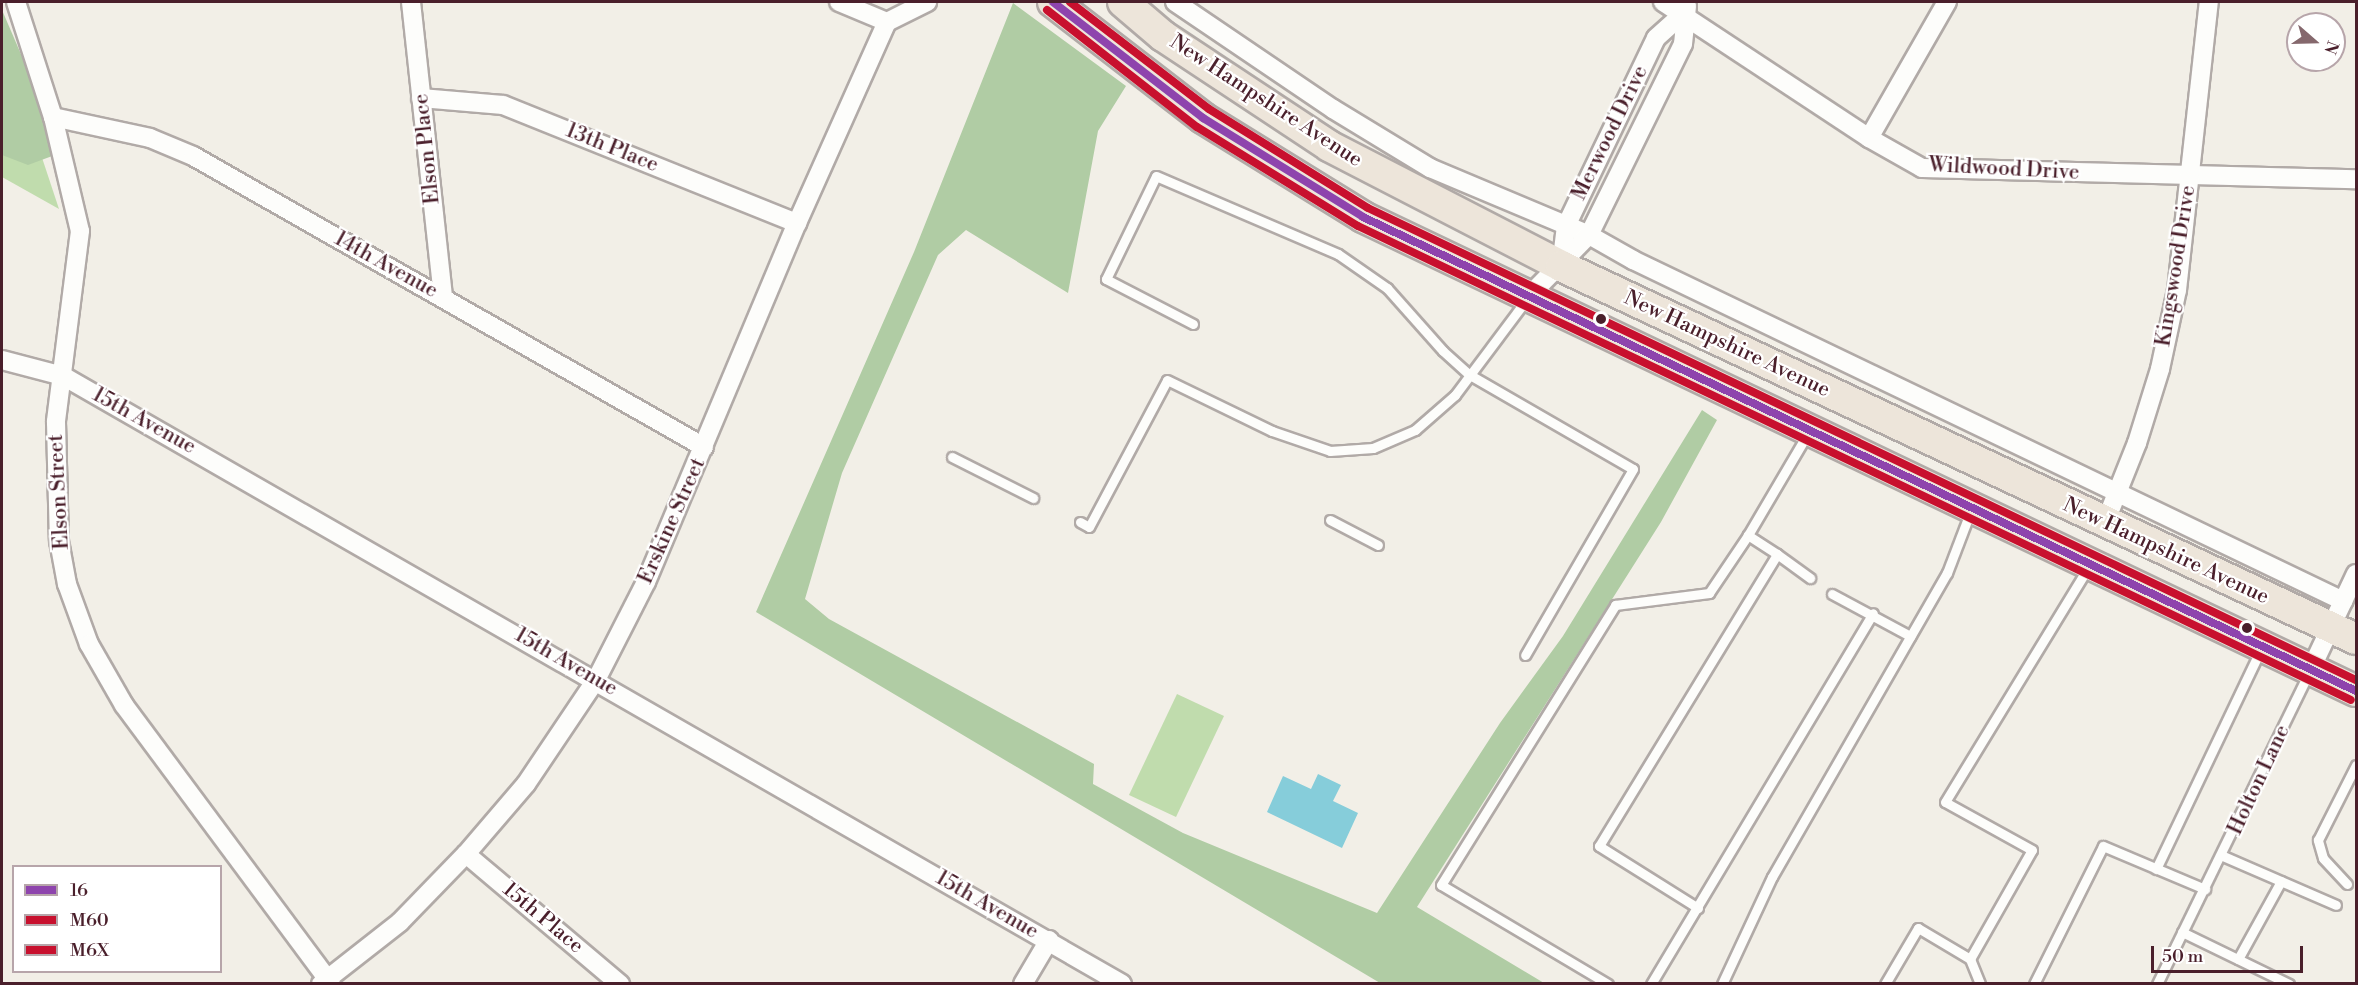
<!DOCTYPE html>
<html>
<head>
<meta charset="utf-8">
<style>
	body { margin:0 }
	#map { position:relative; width:2358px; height:985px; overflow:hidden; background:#f2efe7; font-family:"Libre Bodoni",serif }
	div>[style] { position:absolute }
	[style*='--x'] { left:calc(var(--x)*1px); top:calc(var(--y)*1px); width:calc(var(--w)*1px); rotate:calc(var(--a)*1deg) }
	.green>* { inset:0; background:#c0dcad }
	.forest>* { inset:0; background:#b0cca4 }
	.water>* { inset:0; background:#86cdda }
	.roads { filter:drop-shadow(2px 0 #b1aaa7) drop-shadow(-2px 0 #b1aaa7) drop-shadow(0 2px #b1aaa7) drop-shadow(0 -2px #b1aaa7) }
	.lane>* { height:9px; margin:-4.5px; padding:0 4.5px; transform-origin:4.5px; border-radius:4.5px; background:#fdfdfb }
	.street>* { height:18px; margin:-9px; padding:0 9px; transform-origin:9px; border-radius:9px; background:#fdfdfb }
	.primary>* { height:30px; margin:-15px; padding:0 15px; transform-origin:15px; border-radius:15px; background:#ede5da }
	.bus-1>* { height:8px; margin:-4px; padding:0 4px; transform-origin:4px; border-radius:4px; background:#8e44ad }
	.bus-2>* { height:8px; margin:-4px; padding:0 4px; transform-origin:4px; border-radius:4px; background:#c8102e }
	.bus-3>* { height:8px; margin:-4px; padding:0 4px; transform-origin:4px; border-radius:4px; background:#c8102e }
	.dots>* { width:16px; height:16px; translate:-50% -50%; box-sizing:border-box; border:3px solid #fff; border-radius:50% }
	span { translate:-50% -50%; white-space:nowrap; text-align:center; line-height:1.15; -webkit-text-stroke:4.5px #fff; paint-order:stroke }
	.street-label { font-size:21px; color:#4a1f2b }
	.frame { position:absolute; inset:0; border:3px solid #4a1f2b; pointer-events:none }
	.legend { position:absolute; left:12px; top:865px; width:210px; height:108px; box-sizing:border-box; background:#fff; border:2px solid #b7a5aa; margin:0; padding:8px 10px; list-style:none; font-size:18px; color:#4a1f2b }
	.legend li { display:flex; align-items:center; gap:12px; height:30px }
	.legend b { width:30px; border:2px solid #b7a5aa }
	.north { position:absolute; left:2286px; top:12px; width:60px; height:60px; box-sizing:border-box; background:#fff; border:2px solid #b7a5aa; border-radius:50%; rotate:110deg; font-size:16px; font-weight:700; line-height:24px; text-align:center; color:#4a1f2b }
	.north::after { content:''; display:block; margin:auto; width:21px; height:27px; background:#85686d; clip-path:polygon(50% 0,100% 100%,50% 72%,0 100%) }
	.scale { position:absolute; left:2151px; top:946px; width:152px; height:27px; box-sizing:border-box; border:3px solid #4a1f2b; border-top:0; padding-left:8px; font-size:18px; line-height:21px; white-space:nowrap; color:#4a1f2b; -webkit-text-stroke:4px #fff; paint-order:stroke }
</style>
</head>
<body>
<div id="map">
	<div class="green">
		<div style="clip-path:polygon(2px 37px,59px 209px,2px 177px)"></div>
		<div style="clip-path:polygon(1177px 694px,1224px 716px,1176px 817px,1129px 795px)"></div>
	</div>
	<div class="forest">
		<div style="clip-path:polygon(1013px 3px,1126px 86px,1098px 131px,1068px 293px,966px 230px,938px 255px,842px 473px,805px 599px,829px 619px,1094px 764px,1093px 784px,1183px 833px,1377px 913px,1500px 723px,1563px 636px,1702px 410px,1717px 420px,1661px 522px,1417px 907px,1544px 983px,1380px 983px,756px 612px,914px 252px)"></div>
		<div style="clip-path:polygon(2px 10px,63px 152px,28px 165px,2px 155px)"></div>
	</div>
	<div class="water">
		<div style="clip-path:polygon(1318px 774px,1341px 785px,1333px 801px,1358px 813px,1342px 848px,1267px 812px,1283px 776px,1311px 789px)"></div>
	</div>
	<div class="roads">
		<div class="lane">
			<div style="--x:1193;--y:324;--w:98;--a:-152.7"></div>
			<div style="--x:1106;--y:279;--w:114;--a:-64.1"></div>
			<div style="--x:1156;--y:176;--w:198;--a:23.2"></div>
			<div style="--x:1338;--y:254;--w:60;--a:34.8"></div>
			<div style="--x:1387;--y:288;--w:84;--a:48.4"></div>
			<div style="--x:1443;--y:351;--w:36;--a:42"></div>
			<div style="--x:1470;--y:375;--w:188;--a:30"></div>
			<div style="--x:1633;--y:469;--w:215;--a:120.1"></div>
			<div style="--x:952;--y:457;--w:91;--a:26.8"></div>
			<div style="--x:1330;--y:520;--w:54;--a:27.5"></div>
			<div style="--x:1080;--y:522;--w:10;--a:29"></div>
			<div style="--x:1089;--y:527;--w:166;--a:-62"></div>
			<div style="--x:1167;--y:380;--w:117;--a:25.9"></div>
			<div style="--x:1272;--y:431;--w:61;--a:19"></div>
			<div style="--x:1330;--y:451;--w:43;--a:-4"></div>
			<div style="--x:1373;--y:448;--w:46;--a:-23.2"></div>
			<div style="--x:1415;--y:430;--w:53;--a:-41.2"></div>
			<div style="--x:1455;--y:395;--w:119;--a:-53.2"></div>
			<div style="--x:1777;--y:554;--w:35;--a:-147"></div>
			<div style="--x:1748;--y:535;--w:118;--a:-59.5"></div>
			<div style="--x:1832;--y:594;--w:89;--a:28.3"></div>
			<div style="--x:2223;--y:856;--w:123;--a:23.4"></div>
			<div style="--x:2156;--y:869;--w:244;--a:-64.5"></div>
			<div style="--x:2347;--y:884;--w:35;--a:-133"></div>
			<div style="--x:2323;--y:858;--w:19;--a:-106"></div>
			<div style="--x:2318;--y:840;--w:84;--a:-63.1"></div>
			<div style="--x:1698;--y:908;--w:117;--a:-147.9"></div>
			<div style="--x:1599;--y:846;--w:342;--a:-58.6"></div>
			<div style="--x:1777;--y:554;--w:41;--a:36"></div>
			<div style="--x:2182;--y:932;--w:119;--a:25.9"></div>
			<div style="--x:1970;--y:959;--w:125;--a:-60.4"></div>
			<div style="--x:2032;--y:850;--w:99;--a:-151.1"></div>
			<div style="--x:1945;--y:802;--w:274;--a:-58.6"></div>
			<div style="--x:2238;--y:959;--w:89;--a:-61.1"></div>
			<div style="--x:1608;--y:984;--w:194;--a:-149.3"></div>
			<div style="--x:1441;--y:885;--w:330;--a:-58.1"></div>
			<div style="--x:1615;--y:605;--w:95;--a:-7.3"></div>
			<div style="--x:1709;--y:593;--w:70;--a:-56.1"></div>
			<div style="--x:1651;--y:984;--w:432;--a:-59.1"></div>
			<div style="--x:1722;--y:984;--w:118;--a:-65"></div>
			<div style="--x:1772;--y:877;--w:351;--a:-60.1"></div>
			<div style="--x:1947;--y:573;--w:67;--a:-69.1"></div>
			<div style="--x:1885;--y:984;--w:65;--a:-59.5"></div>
			<div style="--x:1918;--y:928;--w:61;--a:30.8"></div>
			<div style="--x:1970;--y:959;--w:27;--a:68"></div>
			<div style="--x:2034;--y:984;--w:154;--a:-63.4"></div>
			<div style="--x:2103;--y:846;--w:111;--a:22.9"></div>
			<div style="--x:2157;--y:984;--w:345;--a:-64"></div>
		</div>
		<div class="street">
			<div style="--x:16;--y:2;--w:121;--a:72.2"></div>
			<div style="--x:53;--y:117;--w:117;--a:76.7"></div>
			<div style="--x:80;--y:231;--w:193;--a:97.2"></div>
			<div style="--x:56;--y:422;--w:119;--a:88.6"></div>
			<div style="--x:59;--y:541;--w:44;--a:79.5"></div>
			<div style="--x:67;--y:584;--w:64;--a:69.9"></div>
			<div style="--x:89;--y:644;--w:70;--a:60.2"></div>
			<div style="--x:124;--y:705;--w:347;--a:53.4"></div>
			<div style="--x:411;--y:2;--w:297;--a:83.8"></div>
			<div style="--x:839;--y:2;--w:52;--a:22.6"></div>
			<div style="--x:1175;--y:2;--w:191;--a:34.1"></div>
			<div style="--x:1333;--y:109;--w:114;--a:31.3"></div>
			<div style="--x:1430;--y:168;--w:173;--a:22.8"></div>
			<div style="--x:1589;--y:235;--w:51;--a:29.6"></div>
			<div style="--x:1633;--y:260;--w:788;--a:25.65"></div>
			<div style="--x:1663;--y:2;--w:247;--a:33.4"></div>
			<div style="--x:1869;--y:138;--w:61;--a:29.5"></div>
			<div style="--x:1922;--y:168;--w:434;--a:1.5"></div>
			<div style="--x:421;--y:98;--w:82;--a:4.9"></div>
			<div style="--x:503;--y:105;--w:317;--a:21.9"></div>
			<div style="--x:53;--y:117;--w:99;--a:12.2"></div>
			<div style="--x:150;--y:138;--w:47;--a:22.7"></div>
			<div style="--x:193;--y:156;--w:588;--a:29.66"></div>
			<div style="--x:1869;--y:138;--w:157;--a:-60.2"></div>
			<div style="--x:1561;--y:266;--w:40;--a:-82.9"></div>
			<div style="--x:1566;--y:226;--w:208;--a:-64.4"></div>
			<div style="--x:1656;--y:38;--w:38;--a:-42"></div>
			<div style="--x:1527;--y:298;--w:88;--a:-45.5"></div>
			<div style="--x:1589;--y:235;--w:213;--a:-63.8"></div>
			<div style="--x:1683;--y:44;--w:38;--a:-84"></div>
			<div style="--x:2;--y:360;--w:63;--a:14.7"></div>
			<div style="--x:63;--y:376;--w:1221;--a:29.86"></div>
			<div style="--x:2105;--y:523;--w:86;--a:-68.2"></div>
			<div style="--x:2137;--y:443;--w:77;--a:-72.7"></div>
			<div style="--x:2160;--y:369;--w:81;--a:-77.9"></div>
			<div style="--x:2177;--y:290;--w:290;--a:-83.7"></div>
			<div style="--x:2311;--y:669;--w:105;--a:-64.7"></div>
			<div style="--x:466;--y:854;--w:202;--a:40.2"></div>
			<div style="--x:321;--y:984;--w:100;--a:-38.1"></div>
			<div style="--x:400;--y:922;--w:95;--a:-45.9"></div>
			<div style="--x:466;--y:854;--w:92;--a:-49.4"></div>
			<div style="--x:526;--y:784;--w:125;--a:-56.1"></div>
			<div style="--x:596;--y:680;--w:110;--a:-63"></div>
			<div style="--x:646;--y:582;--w:389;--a:-67.2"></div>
			<div style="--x:797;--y:223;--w:220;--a:-65.9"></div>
			<div style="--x:887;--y:22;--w:45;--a:-26.6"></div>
			<div style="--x:1023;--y:984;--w:51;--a:-59.4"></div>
		</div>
		<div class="primary">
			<div style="--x:1053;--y:2;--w:190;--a:37.7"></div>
			<div style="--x:1203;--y:118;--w:188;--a:31.7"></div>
			<div style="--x:1363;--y:217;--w:1100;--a:25.52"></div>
			<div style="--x:1123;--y:2;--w:52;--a:40.4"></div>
			<div style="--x:1163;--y:36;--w:199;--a:33.5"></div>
			<div style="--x:1329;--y:146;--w:261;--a:27.3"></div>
			<div style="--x:1561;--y:266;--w:878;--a:25.14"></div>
		</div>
	</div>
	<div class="bus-1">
		<div style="--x:1053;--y:2;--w:190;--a:37.7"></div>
		<div style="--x:1203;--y:118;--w:188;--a:31.7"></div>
		<div style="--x:1363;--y:217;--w:1100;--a:25.52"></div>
	</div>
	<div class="bus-2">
		<div style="--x:1047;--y:10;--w:190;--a:38"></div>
		<div style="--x:1197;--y:127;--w:189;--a:31.6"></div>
		<div style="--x:1358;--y:226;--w:1100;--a:25.52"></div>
	</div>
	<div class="bus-3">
		<div style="--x:1070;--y:2;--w:175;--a:37.6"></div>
		<div style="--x:1209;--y:109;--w:187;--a:31.9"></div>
		<div style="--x:1368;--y:208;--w:1095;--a:25.54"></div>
	</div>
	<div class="dots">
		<div style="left:1601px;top:319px;background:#4a1f2b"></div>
		<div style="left:2247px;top:628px;background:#4a1f2b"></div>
	</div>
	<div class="street-label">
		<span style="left:1266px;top:101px;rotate:33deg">New Hampshire Avenue</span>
		<span style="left:1610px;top:133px;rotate:-64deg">Merwood Drive</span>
		<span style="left:612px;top:148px;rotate:22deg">13th Place</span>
		<span style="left:427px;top:149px;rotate:-96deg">Elson Place</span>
		<span style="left:2004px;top:169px;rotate:3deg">Wildwood Drive</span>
		<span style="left:386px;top:265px;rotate:29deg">14th Avenue</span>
		<span style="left:2176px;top:266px;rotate:-81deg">Kingswood Drive</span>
		<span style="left:1727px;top:344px;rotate:25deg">New Hampshire Avenue</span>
		<span style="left:144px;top:421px;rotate:29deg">15th Avenue</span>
		<span style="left:59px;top:492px;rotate:-93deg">Elson Street</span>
		<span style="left:672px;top:521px;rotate:-66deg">Erskine Street</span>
		<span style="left:2166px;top:551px;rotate:25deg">New Hampshire Avenue</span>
		<span style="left:566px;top:662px;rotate:30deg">15th Avenue</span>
		<span style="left:2259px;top:780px;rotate:-65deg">Holton Lane</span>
		<span style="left:987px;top:905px;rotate:30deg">15th Avenue</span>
		<span style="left:543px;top:918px;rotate:40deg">15th Place</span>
	</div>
	<div class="frame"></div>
	<ul class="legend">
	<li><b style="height:8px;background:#8e44ad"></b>16</li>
	<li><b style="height:8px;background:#c8102e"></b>M60</li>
	<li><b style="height:8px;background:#c8102e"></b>M6X</li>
	</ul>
	<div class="north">N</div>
	<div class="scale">50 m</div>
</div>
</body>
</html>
